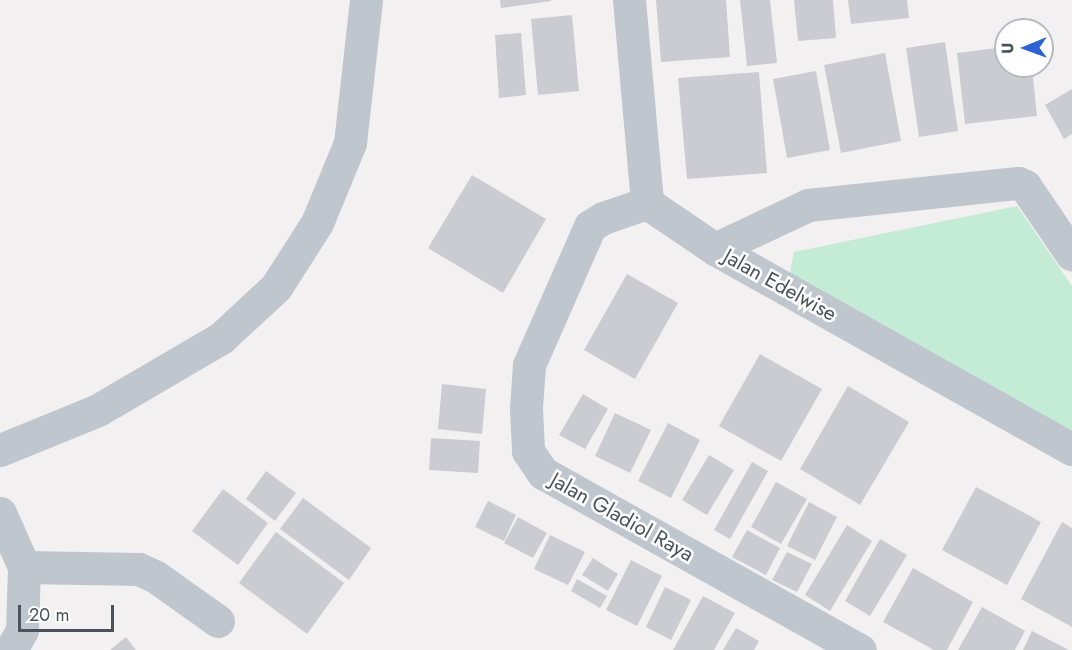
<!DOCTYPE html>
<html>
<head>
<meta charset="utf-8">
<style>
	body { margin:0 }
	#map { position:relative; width:1072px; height:650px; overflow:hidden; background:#f2f0f0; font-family:Jost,sans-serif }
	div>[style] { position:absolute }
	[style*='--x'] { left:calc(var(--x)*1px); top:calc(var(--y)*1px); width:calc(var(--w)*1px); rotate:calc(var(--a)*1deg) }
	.green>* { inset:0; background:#c3ebd6 }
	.building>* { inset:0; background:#cbccd2 }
	.minor>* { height:33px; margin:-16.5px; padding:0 16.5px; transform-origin:16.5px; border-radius:16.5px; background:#c0c6cd }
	span { translate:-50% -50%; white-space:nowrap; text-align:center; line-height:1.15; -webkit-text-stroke:5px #fff; paint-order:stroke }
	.street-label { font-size:21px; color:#4a525c }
	.north { position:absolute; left:994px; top:18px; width:60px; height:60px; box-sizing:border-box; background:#fff; border:2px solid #b7babe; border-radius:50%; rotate:269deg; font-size:16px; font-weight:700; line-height:24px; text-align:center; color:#4a525c }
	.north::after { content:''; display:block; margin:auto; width:21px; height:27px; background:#2b64d2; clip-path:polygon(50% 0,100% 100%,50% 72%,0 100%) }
	.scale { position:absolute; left:18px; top:605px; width:96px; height:27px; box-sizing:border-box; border:3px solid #4a525c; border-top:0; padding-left:8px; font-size:18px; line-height:21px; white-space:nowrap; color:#4a525c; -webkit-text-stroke:4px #fff; paint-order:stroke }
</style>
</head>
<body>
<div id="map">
	<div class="green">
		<div style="clip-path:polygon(1017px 206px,1072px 286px,1072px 445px,790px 273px,794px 252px)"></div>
	</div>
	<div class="building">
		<div style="clip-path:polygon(500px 0,551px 0,551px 1px,501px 8px)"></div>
		<div style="clip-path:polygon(656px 0,726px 0,730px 57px,661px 62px)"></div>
		<div style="clip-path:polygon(740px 0,770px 0,777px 63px,747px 66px)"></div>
		<div style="clip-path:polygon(794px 0,833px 0,836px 38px,798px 41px)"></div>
		<div style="clip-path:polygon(848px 0,907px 0,909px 18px,851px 24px)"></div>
		<div style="clip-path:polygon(572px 15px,579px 91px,538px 95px,531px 19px)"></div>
		<div style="clip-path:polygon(521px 33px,526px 95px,499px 98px,495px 35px)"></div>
		<div style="clip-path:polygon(945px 42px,958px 131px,919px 137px,906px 48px)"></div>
		<div style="clip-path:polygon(1006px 47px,1006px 66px,1032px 66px,1037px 116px,965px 124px,957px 53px)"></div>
		<div style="clip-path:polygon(885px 53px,901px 141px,841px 153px,824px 65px)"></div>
		<div style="clip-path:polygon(816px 71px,830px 150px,787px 158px,773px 79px)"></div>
		<div style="clip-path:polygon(759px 72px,767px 173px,687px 179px,678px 78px)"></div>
		<div style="clip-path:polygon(1072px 89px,1072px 134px,1064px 139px,1045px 105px)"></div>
		<div style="clip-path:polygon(472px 175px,546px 219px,503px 293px,428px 248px)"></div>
		<div style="clip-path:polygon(627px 274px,678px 303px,635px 379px,584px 350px)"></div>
		<div style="clip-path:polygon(760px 354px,822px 389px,781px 461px,719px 426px)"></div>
		<div style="clip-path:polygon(442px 384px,486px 389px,482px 434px,438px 429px)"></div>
		<div style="clip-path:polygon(848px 386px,909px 422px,860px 505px,800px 469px)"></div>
		<div style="clip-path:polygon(583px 394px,608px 409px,585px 449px,559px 435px)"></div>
		<div style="clip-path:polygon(615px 413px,651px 430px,630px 473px,595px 456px)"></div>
		<div style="clip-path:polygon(668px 423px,700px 440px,671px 498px,638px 481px)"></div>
		<div style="clip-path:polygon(431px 438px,480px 441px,478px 473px,429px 470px)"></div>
		<div style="clip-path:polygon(709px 455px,734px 470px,707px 515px,682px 500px)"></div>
		<div style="clip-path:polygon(752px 462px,768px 471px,730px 539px,714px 530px)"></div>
		<div style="clip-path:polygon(266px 471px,296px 493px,275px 521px,246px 499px)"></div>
		<div style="clip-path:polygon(776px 482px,807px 499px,781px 544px,751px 527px)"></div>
		<div style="clip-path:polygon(976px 487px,1041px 522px,1007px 585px,942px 550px)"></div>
		<div style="clip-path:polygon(223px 489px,268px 523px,238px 565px,192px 531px)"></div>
		<div style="clip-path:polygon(303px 498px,371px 548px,349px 580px,280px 529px)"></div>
		<div style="clip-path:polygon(488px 501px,516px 515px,504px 541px,475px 527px)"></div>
		<div style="clip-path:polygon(809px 502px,837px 517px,815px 560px,787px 546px)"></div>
		<div style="clip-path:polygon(518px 517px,547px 533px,533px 558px,504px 543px)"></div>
		<div style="clip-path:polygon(1062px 522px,1072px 528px,1072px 627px,1021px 599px)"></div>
		<div style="clip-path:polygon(847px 525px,872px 541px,830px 611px,805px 595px)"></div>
		<div style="clip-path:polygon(747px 530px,780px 548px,766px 575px,732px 557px)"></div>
		<div style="clip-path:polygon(276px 532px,344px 583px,307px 634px,239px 583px)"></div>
		<div style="clip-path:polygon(550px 535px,585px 552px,568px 585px,534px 569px)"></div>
		<div style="clip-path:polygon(880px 539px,907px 555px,870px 616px,845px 601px)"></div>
		<div style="clip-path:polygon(787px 552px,812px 564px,797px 592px,772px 580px)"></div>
		<div style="clip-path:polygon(593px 558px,618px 574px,608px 591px,582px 575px)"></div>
		<div style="clip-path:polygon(631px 560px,662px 576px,637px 626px,606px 610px)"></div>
		<div style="clip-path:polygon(913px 568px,973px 602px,947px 650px,934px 650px,883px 622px)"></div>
		<div style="clip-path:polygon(577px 579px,607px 596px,600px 608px,571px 591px)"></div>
		<div style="clip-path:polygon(665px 587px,691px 600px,671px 640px,646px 627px)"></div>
		<div style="clip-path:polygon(703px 596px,735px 613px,714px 650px,673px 650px)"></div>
		<div style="clip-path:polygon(982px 607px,1025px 631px,1015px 650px,958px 650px)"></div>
		<div style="clip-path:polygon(736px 628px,759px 641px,754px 650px,723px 650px)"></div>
		<div style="clip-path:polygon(1032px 631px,1069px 650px,1023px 650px)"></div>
		<div style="clip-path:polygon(126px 637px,136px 650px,110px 650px)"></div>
	</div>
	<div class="minor">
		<div style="--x:629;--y:0;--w:204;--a:84.9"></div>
		<div style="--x:647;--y:203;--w:46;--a:161.2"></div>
		<div style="--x:603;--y:218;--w:15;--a:148"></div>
		<div style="--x:590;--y:226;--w:152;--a:113.7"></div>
		<div style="--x:529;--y:365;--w:43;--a:94"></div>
		<div style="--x:526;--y:408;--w:43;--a:87.3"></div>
		<div style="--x:528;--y:451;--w:27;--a:56"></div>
		<div style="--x:543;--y:473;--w:363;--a:29.2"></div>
		<div style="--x:647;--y:203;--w:82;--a:34.1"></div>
		<div style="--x:715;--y:249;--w:409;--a:29.3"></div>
		<div style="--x:715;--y:249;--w:103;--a:-25.3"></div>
		<div style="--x:808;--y:205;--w:211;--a:-6"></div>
		<div style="--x:1018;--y:183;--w:8;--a:23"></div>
		<div style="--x:1025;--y:186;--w:83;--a:55.7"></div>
		<div style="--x:0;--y:450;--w:106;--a:-22.2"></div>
		<div style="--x:98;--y:410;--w:143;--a:-30.3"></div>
		<div style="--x:221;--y:338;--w:75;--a:-42.8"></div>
		<div style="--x:276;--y:287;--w:76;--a:-57.4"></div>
		<div style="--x:317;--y:223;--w:87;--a:-67.6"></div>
		<div style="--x:350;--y:143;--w:144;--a:-83.6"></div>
		<div style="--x:0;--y:513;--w:59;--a:66"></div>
		<div style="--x:24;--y:567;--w:63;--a:91.8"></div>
		<div style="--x:22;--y:630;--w:23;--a:119"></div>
		<div style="--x:24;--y:567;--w:115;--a:1"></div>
		<div style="--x:139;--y:569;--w:19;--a:25"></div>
		<div style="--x:156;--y:577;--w:76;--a:35.4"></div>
	</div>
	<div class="street-label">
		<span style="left:780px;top:285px;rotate:29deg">Jalan Edelwise</span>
		<span style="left:622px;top:517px;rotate:29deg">Jalan Gladiol Raya</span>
	</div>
	<div class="north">U</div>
	<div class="scale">20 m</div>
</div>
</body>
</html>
